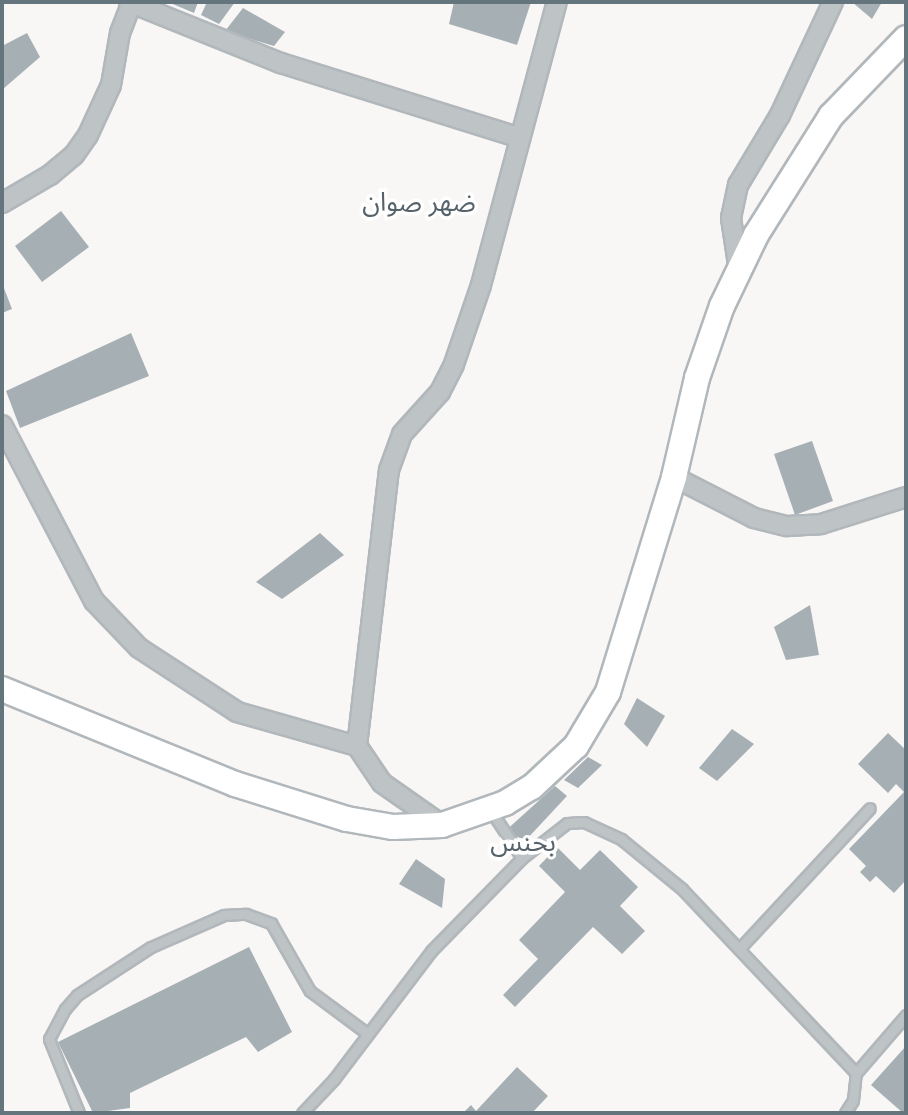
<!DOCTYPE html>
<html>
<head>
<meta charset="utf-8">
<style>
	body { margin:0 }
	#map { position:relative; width:908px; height:1115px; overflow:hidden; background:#f8f7f5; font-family:"Open Sans","Noto Sans Arabic",sans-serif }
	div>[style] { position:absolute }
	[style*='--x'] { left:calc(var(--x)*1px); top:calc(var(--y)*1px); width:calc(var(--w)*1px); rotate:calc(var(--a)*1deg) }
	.building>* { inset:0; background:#a6afb4 }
	.roads { filter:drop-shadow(2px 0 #b1b7bb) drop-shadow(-2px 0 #b1b7bb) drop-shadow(0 2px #b1b7bb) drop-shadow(0 -2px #b1b7bb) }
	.service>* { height:9px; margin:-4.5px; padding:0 4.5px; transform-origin:4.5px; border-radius:4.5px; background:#bec3c6 }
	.minor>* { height:18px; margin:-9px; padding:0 9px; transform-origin:9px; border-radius:9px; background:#bec3c6 }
	.secondary>* { height:24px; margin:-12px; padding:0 12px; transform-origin:12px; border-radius:12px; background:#fff }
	span { translate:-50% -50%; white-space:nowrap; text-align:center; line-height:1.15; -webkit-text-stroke:7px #fff; paint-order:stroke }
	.quarter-label { font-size:26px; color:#56626a }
	.frame { position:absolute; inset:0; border:4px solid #64757e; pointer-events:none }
</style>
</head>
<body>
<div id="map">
	<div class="building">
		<div style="clip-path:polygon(168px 2px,198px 2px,194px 13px)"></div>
		<div style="clip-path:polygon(207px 2px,235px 2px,219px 24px,201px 15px)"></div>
		<div style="clip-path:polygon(454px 2px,531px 2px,517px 45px,449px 24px)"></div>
		<div style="clip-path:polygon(852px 2px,882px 2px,872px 19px)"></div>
		<div style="clip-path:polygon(243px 8px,285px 32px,274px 46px,225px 31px)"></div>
		<div style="clip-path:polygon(27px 33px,40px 57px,3px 89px,2px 46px)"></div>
		<div style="clip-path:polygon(61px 211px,89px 247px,42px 282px,15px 246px)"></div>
		<div style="clip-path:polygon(2px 283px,12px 309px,2px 313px)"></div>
		<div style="clip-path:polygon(131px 333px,149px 376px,20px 428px,6px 391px)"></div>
		<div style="clip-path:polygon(812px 441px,833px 501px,795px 515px,774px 454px)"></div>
		<div style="clip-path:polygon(320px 533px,344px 555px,282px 599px,256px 582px)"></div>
		<div style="clip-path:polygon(810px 605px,819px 655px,786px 660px,774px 627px)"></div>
		<div style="clip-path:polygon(637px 698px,665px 716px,647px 747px,624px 724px)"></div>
		<div style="clip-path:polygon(732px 729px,754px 744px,717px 781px,699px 768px)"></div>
		<div style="clip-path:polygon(888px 733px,906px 750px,906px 880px,894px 893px,876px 876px,870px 882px,860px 872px,866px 866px,849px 849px,904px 792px,896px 784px,888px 793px,858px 764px)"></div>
		<div style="clip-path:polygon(588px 757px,602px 765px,578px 788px,564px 780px)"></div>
		<div style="clip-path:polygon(555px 786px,567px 796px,526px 840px,504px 832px)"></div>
		<div style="clip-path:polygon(557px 847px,580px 870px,600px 850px,638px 887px,620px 906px,645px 931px,622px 954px,593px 927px,515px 1007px,503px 995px,538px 959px,519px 940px,565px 892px,539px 866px)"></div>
		<div style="clip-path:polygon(416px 859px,445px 879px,442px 908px,399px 884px)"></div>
		<div style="clip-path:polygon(249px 947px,292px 1032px,258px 1052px,246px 1037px,130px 1093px,130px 1108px,93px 1113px,58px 1042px)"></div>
		<div style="clip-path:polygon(906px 1046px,906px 1113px,903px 1113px,871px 1085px)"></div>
		<div style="clip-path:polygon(517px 1067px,548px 1096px,532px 1113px,463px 1113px,471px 1105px,476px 1111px)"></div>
	</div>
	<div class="roads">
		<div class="service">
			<div style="--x:522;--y:858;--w:57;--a:-37.9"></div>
			<div style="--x:567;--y:823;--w:17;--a:-3"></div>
			<div style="--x:584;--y:822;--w:41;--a:24.7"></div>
			<div style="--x:621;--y:839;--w:79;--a:39.3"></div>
			<div style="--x:682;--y:889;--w:253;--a:46.6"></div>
			<div style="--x:739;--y:949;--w:192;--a:-47.1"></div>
			<div style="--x:79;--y:1113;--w:80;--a:-112.1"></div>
			<div style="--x:49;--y:1039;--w:34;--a:-62"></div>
			<div style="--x:65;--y:1009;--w:18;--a:-49"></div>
			<div style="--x:77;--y:995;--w:88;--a:-33"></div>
			<div style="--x:151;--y:947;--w:80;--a:-23.7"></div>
			<div style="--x:224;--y:915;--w:22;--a:-3"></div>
			<div style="--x:246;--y:914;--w:27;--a:20"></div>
			<div style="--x:271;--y:923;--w:78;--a:60.2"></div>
			<div style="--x:310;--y:991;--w:72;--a:36.6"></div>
			<div style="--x:302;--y:1113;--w:47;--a:-46.7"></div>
			<div style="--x:334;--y:1079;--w:161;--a:-52.8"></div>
			<div style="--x:431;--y:951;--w:130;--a:-45.6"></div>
			<div style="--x:522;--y:858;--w:56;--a:-123.4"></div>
			<div style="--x:845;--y:1113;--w:15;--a:-58"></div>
			<div style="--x:853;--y:1100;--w:27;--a:-84"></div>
			<div style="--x:856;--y:1073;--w:77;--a:-49.2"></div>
		</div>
		<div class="minor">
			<div style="--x:129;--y:2;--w:164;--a:21.9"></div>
			<div style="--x:281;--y:63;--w:250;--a:17.4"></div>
			<div style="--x:2;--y:203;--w:56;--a:-30.3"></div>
			<div style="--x:50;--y:175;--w:31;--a:-40"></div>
			<div style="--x:74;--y:155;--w:24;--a:-55"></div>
			<div style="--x:88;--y:135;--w:55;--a:-65.3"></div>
			<div style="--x:111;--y:85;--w:53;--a:-80.2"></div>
			<div style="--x:120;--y:33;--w:33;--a:-69"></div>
			<div style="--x:739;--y:271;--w:54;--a:-98.6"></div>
			<div style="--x:731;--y:218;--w:34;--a:-78"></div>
			<div style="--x:738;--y:185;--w:82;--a:-59"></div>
			<div style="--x:780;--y:115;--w:125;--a:-64.9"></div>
			<div style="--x:2;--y:425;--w:199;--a:62.4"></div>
			<div style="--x:94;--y:601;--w:65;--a:46.2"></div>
			<div style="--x:139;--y:648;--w:117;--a:33.1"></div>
			<div style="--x:237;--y:712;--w:125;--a:15.8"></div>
			<div style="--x:674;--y:477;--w:90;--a:27.1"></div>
			<div style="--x:754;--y:518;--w:34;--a:14"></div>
			<div style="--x:787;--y:526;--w:34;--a:-3"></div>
			<div style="--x:821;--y:524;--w:89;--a:-17.6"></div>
			<div style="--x:442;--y:825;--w:73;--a:-145"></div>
			<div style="--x:382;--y:783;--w:45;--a:-124"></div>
			<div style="--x:357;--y:746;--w:278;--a:-83.4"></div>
			<div style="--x:389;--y:470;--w:38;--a:-70"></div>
			<div style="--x:402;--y:434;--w:57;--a:-47.9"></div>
			<div style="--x:440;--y:392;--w:31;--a:-63"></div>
			<div style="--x:454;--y:364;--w:83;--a:-71.1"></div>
			<div style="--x:481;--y:285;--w:293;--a:-75"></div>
		</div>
		<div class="secondary">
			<div style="--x:2;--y:689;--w:252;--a:22.2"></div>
			<div style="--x:235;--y:784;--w:117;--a:17.4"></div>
			<div style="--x:347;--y:819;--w:47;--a:9.9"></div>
			<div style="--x:393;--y:827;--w:49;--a:-2.3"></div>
			<div style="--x:442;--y:825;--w:67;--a:-19.2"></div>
			<div style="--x:505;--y:803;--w:31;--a:-31"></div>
			<div style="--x:532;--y:787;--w:60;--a:-43"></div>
			<div style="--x:576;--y:746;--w:63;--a:-59.3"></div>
			<div style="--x:608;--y:692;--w:225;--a:-72.9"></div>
			<div style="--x:674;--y:477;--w:102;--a:-76.9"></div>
			<div style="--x:697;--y:378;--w:76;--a:-70.9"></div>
			<div style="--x:722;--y:306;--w:79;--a:-64.4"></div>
			<div style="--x:756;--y:235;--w:141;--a:-57.8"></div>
			<div style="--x:831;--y:116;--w:108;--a:-46.1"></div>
		</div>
	</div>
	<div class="quarter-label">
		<span style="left:419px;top:202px">ضهر صوان</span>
		<span style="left:523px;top:842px">بحنس</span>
	</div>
	<div class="frame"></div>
</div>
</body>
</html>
